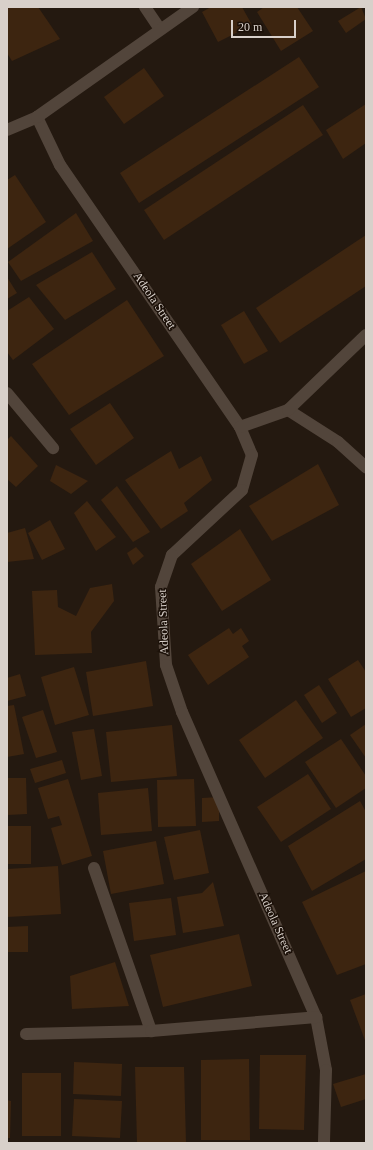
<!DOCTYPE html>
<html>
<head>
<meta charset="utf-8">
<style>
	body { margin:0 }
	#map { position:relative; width:373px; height:1150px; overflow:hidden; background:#241910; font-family:Georgia,serif }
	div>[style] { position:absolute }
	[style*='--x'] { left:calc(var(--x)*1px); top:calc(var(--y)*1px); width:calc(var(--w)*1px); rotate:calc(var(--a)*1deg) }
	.building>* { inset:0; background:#3d2510 }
	.lane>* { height:12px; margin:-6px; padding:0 6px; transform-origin:6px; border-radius:6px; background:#52453b }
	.street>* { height:12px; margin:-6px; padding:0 6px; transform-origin:6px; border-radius:6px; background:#52453b }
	span { translate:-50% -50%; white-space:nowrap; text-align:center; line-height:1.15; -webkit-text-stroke:3px #1b1008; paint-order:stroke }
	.street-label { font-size:12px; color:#d8d0ca }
	.frame { position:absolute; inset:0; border:8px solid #d8d0ca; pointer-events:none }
	.scale { position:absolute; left:231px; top:20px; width:65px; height:18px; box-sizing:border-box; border:2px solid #d8d0ca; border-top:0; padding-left:5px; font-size:12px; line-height:14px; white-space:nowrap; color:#d8d0ca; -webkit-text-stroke:3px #1b1008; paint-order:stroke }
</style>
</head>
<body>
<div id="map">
	<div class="building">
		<div style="clip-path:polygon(7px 7px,38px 7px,60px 39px,12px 61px,7px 53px)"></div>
		<div style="clip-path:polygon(211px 7px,242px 7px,252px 25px,218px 42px,202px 12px)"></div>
		<div style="clip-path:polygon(264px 7px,297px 7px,313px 31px,281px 51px,257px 12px)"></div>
		<div style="clip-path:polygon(361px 7px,366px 19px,346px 33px,338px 21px)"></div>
		<div style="clip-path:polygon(299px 57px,319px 87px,139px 203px,120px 173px)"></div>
		<div style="clip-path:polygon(144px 68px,164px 96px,124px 124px,104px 97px)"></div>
		<div style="clip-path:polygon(366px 104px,366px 143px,343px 159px,326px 130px)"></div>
		<div style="clip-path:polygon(303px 105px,323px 135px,164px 240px,144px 210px)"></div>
		<div style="clip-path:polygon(15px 175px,46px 222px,7px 249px,7px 180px)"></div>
		<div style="clip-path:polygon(76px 213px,93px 241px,21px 281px,8px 262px)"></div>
		<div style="clip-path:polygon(366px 235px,366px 286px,280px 343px,256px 308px)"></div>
		<div style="clip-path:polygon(92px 252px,116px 289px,65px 320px,36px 285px)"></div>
		<div style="clip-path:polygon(7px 277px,17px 293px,7px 299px)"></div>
		<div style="clip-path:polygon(29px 297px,54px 329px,13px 360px,7px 352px,7px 311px)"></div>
		<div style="clip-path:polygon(127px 300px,164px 356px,69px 415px,32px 364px)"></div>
		<div style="clip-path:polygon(244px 311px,268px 351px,244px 364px,221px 325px)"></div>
		<div style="clip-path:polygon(110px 403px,134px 438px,96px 465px,70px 429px)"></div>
		<div style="clip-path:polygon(11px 436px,38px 466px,16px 487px,7px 479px,7px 440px)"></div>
		<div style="clip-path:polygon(171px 451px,179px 469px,201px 456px,212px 480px,184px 503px,188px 511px,161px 529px,125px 480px)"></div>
		<div style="clip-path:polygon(318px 464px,339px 505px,272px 541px,249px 506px)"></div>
		<div style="clip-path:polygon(56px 465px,88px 481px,71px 494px,50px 481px)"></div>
		<div style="clip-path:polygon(117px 486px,150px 532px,133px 542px,101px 500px)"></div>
		<div style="clip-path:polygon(87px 501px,116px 537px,96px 551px,74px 513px)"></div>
		<div style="clip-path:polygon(50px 520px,65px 549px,42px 560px,28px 533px)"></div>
		<div style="clip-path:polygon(25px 528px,34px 559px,7px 562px,7px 533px)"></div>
		<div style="clip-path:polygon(240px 529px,271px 580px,222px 611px,191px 564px)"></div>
		<div style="clip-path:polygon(136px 547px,144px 556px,133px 565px,127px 553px)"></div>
		<div style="clip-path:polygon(112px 584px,114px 601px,91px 632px,92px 653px,35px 655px,32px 591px,57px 590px,58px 607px,76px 616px,90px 588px)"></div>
		<div style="clip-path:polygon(229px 628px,233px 634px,241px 628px,249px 641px,242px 646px,249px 657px,208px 685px,188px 655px)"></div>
		<div style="clip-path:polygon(358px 660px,366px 672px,366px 708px,351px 717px,328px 679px)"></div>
		<div style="clip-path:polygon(146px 661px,153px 706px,93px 716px,86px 672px)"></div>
		<div style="clip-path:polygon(74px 667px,89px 715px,55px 725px,41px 677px)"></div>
		<div style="clip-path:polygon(20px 674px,26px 696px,7px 701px,7px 678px)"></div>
		<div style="clip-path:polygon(319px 685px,337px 713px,322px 723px,304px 695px)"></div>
		<div style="clip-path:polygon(296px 700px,323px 738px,265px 778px,239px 740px)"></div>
		<div style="clip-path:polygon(14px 705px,24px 754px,7px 757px,7px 706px)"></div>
		<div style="clip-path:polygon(43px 710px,57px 752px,36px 758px,22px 717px)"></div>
		<div style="clip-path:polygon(366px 724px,366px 758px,350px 735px)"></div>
		<div style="clip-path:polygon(172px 725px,177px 776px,111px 782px,106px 732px)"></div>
		<div style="clip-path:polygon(94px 729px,102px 776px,81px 780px,72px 732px)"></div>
		<div style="clip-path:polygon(341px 739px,366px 776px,366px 788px,336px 808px,305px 762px)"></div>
		<div style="clip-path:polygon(62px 760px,66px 773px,35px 783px,30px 769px)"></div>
		<div style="clip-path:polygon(308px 774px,331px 809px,281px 842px,257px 807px)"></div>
		<div style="clip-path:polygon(7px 778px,26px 778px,27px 814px,7px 815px)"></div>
		<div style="clip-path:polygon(68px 779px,92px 856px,62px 865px,51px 828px,62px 825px,59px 816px,48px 819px,38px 788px)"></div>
		<div style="clip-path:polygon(194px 779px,196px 826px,158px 827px,157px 780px)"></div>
		<div style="clip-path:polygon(148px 788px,152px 831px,101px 835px,98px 793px)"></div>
		<div style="clip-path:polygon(219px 797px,219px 821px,202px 822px,202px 798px)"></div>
		<div style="clip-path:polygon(360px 801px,366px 812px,366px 859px,312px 891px,288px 846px)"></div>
		<div style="clip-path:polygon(7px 826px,31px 826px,31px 864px,7px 864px)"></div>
		<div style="clip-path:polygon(200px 830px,209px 873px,174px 880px,164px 837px)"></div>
		<div style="clip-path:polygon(156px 841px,164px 884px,111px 894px,103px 851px)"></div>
		<div style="clip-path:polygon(58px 866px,61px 914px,7px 917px,7px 869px)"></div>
		<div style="clip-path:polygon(366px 871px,366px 964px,337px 975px,302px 902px)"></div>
		<div style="clip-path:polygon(213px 882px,224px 926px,183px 933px,177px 897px,202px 893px)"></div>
		<div style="clip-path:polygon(171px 898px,176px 935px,134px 941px,129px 903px)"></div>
		<div style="clip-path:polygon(28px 926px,28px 952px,7px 952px,7px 927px)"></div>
		<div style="clip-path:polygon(239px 934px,252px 986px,163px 1007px,150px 955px)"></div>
		<div style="clip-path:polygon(115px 962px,129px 1006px,72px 1009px,70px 976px)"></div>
		<div style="clip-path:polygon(366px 994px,366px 1043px,350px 1000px)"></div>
		<div style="clip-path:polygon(260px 1055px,306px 1055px,304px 1130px,259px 1129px)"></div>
		<div style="clip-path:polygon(249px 1059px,250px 1140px,201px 1140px,201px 1060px)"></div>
		<div style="clip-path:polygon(74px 1062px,122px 1064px,121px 1096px,73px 1094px)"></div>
		<div style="clip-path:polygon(135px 1067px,184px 1067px,186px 1143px,137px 1143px)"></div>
		<div style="clip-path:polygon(22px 1073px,61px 1073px,61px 1136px,22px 1136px)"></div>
		<div style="clip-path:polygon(366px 1074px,366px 1099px,341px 1107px,333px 1084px)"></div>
		<div style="clip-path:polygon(74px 1099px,122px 1101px,120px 1138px,72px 1136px)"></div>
		<div style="clip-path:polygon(7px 1100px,11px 1101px,10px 1138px,7px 1138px)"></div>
	</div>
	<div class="lane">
		<div style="--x:145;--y:7;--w:27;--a:56"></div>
	</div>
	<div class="street">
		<div style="--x:37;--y:117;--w:53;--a:64.4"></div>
		<div style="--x:60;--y:165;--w:318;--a:55.5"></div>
		<div style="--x:240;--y:427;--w:30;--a:67"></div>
		<div style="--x:252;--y:455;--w:36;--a:106"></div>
		<div style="--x:242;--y:490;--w:96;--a:137.1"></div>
		<div style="--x:172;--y:555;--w:34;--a:109"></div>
		<div style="--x:161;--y:587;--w:78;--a:86.3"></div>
		<div style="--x:166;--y:665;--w:50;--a:71.2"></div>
		<div style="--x:182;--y:712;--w:333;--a:66.3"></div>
		<div style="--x:316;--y:1017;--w:54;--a:79.3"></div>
		<div style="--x:326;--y:1070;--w:73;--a:91.6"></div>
		<div style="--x:7;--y:130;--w:33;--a:-23"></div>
		<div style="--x:37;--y:117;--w:191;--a:-35.2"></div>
		<div style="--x:7;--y:393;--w:72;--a:50.1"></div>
		<div style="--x:288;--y:410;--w:59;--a:32.6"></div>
		<div style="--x:338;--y:442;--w:38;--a:42"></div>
		<div style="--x:240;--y:427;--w:51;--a:-19.5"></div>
		<div style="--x:288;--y:410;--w:108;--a:-43.9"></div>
		<div style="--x:94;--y:868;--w:173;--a:70.7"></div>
		<div style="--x:26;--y:1034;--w:125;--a:-1.4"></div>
		<div style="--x:151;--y:1031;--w:166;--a:-4.8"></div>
	</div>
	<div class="street-label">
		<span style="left:154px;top:301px;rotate:56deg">Adeola Street</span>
		<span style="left:164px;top:622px;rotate:-92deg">Adeola Street</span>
		<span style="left:275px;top:923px;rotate:66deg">Adeola Street</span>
	</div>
	<div class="frame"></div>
	<div class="scale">20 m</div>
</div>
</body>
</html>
